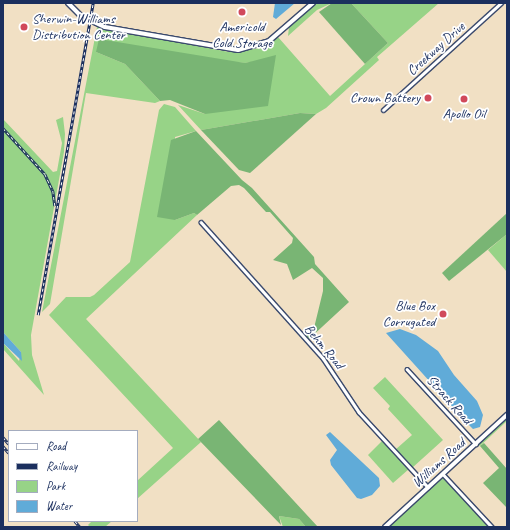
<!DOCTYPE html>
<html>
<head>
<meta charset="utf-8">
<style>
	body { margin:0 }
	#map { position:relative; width:510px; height:530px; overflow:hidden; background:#f1e0c4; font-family:Caveat,sans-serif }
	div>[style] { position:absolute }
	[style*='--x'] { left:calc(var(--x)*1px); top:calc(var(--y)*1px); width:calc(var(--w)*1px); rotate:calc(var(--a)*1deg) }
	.green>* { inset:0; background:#97d387 }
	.forest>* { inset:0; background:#79b574 }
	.water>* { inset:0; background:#60abd8 }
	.roads { filter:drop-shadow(1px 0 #3b4a6d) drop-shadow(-1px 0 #3b4a6d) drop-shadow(0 1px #3b4a6d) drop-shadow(0 -1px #3b4a6d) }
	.street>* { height:2.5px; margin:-1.25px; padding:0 1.25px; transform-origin:1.25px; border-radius:1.25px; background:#fff }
	.secondary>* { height:4px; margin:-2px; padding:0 2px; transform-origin:2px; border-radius:2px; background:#fff }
	.rail>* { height:2.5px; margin-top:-1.25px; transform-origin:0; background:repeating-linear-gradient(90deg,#fff 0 3px,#1b2f5e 0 6px); box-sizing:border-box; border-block:1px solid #1b2f5e }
	.dots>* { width:11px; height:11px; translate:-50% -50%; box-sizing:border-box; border:2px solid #fff; border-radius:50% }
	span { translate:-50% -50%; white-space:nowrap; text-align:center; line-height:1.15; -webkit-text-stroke:3.5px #fff; paint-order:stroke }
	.poi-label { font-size:14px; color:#1b2f5e }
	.left { translate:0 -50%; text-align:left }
	.right { translate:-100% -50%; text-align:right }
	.street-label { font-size:14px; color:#1b2f5e }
	.frame { position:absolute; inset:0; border:4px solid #1b2f5e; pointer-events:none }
	.legend { position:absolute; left:8px; top:430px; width:130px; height:92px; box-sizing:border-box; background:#fff; border:1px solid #a4acbf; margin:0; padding:5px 7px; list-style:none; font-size:12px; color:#1b2f5e }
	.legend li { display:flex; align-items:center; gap:8px; height:20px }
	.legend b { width:20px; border:1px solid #a4acbf }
</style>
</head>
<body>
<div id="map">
	<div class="green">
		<div style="clip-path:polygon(316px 3px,332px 3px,317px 10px,288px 36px,289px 27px)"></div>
		<div style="clip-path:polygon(351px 3px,439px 3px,377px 57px,379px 60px,326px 108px,316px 114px,300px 113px,201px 130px,178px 105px,205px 114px,263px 60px,245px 63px,96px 52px,125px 64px,160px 101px,155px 103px,86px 93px,50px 304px,42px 312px,97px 27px,229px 52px,261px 48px,278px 37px,330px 96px,388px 43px)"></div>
		<div style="clip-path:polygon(164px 104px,175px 107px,196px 131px,175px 137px,175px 220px,194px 213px,197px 215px,86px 319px,201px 442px,137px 499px,137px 481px,173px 448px,49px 315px,66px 297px,90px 297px,94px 295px,130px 262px,159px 110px)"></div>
		<div style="clip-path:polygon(63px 117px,65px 134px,64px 152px,31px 335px,32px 355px,44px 395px,3px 349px,3px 343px,19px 361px,21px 352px,3px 332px,3px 119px,53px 172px,57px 171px,62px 143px,56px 120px)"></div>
		<div style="clip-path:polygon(507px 234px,507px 272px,488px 250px)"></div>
		<div style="clip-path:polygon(385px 377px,443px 440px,412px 468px,395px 450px,412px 435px,388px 409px,390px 406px,373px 388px)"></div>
		<div style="clip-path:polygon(507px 418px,507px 421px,480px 446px,478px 445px)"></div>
		<div style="clip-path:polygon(383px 440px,409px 469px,393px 483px,368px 455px)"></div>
		<div style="clip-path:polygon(443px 478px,489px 527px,388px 527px,440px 479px)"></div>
		<div style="clip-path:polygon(279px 516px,299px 519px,306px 527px,283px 527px)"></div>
		<div style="clip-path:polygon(92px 521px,112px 521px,105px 527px,90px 527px,88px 525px)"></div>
	</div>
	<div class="forest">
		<div style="clip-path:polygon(332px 3px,351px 3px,388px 43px,365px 64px,319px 12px)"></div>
		<div style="clip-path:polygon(99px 39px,245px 63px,276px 55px,268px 106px,205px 114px,170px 100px,160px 101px,125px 64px,96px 52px)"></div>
		<div style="clip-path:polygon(300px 113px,316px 114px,250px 173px,239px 170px,201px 130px)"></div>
		<div style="clip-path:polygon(196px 131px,242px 180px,252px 188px,314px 257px,315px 264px,349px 302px,309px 339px,306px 336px,314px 328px,323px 291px,323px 278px,312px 268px,293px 280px,287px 264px,273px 260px,292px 243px,293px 238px,270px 212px,266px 212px,244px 188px,239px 185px,231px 186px,197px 215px,194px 213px,175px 220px,157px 217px,171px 140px)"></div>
		<div style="clip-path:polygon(507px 213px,507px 234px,449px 281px,442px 273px)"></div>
		<div style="clip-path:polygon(219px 420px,294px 501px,318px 527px,306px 527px,299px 519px,279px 516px,281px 525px,198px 439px)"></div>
		<div style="clip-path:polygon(484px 443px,507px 469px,507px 508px,483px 483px,499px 468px,480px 446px)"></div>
	</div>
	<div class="water">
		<div style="clip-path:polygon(275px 3px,295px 3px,276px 19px,273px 17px)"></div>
		<div style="clip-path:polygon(400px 329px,416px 335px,438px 351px,454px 375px,477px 401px,483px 415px,480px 427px,473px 429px,468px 424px,386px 333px)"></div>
		<div style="clip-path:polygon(3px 332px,21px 352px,22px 361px,3px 343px)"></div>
		<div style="clip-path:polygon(330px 432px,379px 478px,380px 486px,372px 495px,361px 499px,357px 498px,331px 465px,330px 460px,337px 450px,326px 435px)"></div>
	</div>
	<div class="roads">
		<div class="street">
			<div style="--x:383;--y:110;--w:159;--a:-42.2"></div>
			<div style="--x:201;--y:222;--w:183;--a:48.1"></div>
			<div style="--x:323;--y:358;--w:65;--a:56.3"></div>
			<div style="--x:359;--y:412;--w:102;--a:47.4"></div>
			<div style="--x:407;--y:369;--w:102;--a:47.4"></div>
			<div style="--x:443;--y:474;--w:72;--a:47.2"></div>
		</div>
		<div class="secondary">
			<div style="--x:68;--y:3;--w:18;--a:45"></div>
			<div style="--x:81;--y:16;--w:26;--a:25"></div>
			<div style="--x:105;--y:27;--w:135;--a:9.8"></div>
			<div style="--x:238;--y:50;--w:32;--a:-16"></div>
			<div style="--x:269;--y:41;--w:58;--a:-40.8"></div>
			<div style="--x:385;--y:527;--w:166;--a:-42.6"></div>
		</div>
	</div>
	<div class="rail">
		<div style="--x:3;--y:128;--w:62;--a:47.6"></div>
		<div style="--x:45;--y:174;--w:19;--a:65"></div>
		<div style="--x:53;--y:191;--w:15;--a:82"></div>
		<div style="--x:38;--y:315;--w:317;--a:-80"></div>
		<div style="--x:3;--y:437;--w:9;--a:49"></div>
		<div style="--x:3;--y:446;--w:9;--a:49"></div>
		<div style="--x:75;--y:521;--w:8;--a:50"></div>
	</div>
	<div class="dots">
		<div style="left:242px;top:12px;background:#d1495b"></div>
		<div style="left:24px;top:27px;background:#d1495b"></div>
		<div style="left:428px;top:98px;background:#d1495b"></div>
		<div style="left:464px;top:99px;background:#d1495b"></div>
		<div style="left:443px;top:314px;background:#d1495b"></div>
	</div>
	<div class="poi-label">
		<span class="left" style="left:32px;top:27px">Sherwin-Williams<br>Distribution Center</span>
		<span style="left:242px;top:35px">Americold<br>Cold Storage</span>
		<span class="right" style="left:420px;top:98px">Crown Battery</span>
		<span style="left:464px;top:114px">Apollo Oil</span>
		<span class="right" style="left:435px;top:314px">Blue Box<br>Corrugated</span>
	</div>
	<div class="street-label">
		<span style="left:436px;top:49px;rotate:-42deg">Creekway Drive</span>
		<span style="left:324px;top:347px;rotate:50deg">Behm Road</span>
		<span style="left:449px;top:400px;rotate:48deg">Strack Road</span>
		<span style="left:439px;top:463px;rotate:-42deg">Williams Road</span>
	</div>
	<div class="frame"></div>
	<ul class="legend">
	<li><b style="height:5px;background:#fff"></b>Road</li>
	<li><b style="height:5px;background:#1b2f5e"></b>Railway</li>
	<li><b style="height:11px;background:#97d387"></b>Park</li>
	<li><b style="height:11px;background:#60abd8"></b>Water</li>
	</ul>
</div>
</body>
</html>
